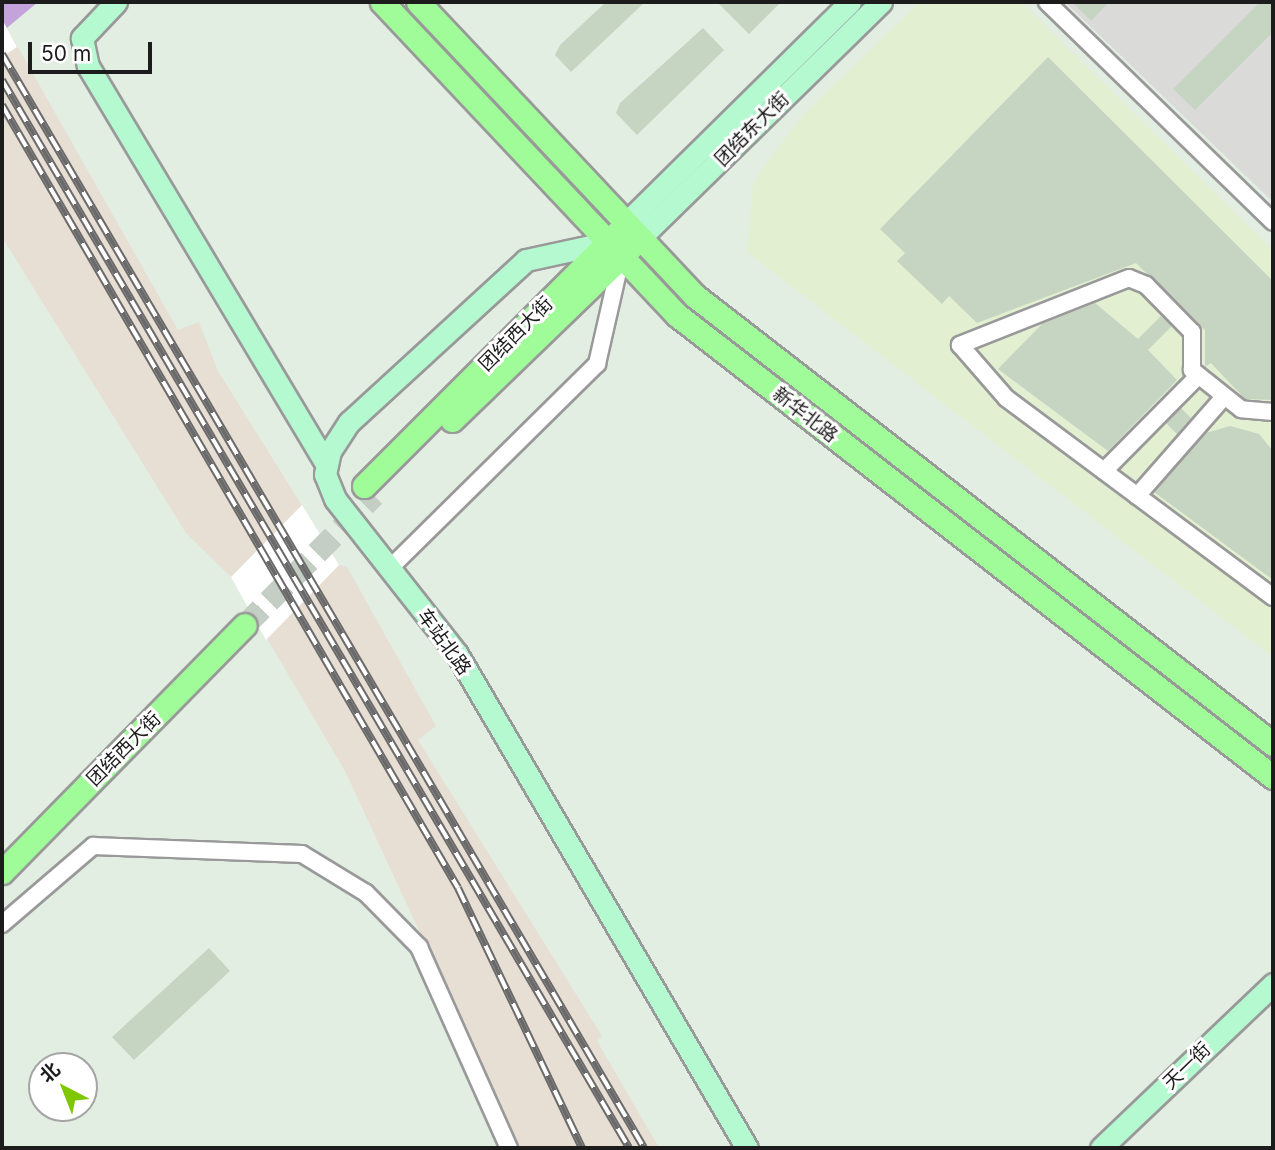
<!DOCTYPE html>
<html>
<head>
<meta charset="utf-8">
<style>
	body { margin:0 }
	#map { position:relative; width:1275px; height:1150px; overflow:hidden; background:#e2eee2; font-family:Inter,"Noto Sans SC",sans-serif }
	div>[style] { position:absolute }
	[style*='--x'] { left:calc(var(--x)*1px); top:calc(var(--y)*1px); width:calc(var(--w)*1px); rotate:calc(var(--a)*1deg) }
	.residential>* { inset:0; background:#dadad9 }
	.commercial>* { inset:0; background:#e3efd1 }
	.industrial>* { inset:0; background:#e7ded4 }
	.water>* { inset:0; background:#c4a2db }
	.pier>* { inset:0; background:#fff }
	.building>* { inset:0; background:#c6d4c2 }
	.primary-tunnel>* { height:23px; margin-top:-11.5px; transform-origin:0; background:repeating-linear-gradient(90deg,#c4cec4 0 23px,transparent 0 34px) }
	.roads { filter:drop-shadow(2px 0 #999) drop-shadow(-2px 0 #999) drop-shadow(0 2px #999) drop-shadow(0 -2px #999) }
	.street>* { height:16px; margin:-8px; padding:0 8px; transform-origin:8px; border-radius:8px; background:#fff }
	.secondary>* { height:21px; margin:-10.5px; padding:0 10.5px; transform-origin:10.5px; border-radius:10.5px; background:#b5f9d1 }
	.primary>* { height:23px; margin:-11.5px; padding:0 11.5px; transform-origin:11.5px; border-radius:11.5px; background:#a0fb99 }
	.rail>* { height:8px; margin-top:-4px; transform-origin:0; background:repeating-linear-gradient(90deg,#fff 0 16px,#6a6a6a 0 32px); box-sizing:border-box; border-block:2px solid #6a6a6a }
	span { translate:-50% -50%; white-space:nowrap; text-align:center; line-height:1.15; -webkit-text-stroke:6px #fff; paint-order:stroke }
	.street-label { font-size:19px; color:#1c1c1c }
	.frame { position:absolute; inset:0; border:4px solid #1c1c1c; pointer-events:none }
	.north { position:absolute; left:28px; top:1052px; width:70px; height:70px; box-sizing:border-box; background:#fff; border:2px solid #a4a4a4; border-radius:50%; rotate:318deg; font-size:19px; font-weight:700; line-height:28px; text-align:center; color:#1c1c1c }
	.north::after { content:''; display:block; margin:auto; width:24px; height:32px; background:#7fc702; clip-path:polygon(50% 0,100% 100%,50% 72%,0 100%) }
	.scale { position:absolute; left:28px; top:42px; width:124px; height:32px; box-sizing:border-box; border:4px solid #1c1c1c; border-top:0; padding-left:9px; font-size:21px; line-height:24px; white-space:nowrap; color:#1c1c1c; -webkit-text-stroke:5px #fff; paint-order:stroke }
</style>
</head>
<body>
<div id="map">
	<div class="residential">
		<div style="clip-path:polygon(1065px 2px,1273px 2px,1273px 202px)"></div>
	</div>
	<div class="commercial">
		<div style="clip-path:polygon(920px 2px,1021px 2px,1273px 250px,1273px 657px,747px 252px,753px 184px,771px 157px,803px 115px)"></div>
	</div>
	<div class="industrial">
		<div style="clip-path:polygon(2px 19px,178px 330px,199px 322px,218px 371px,339px 565px,347px 567px,436px 726px,418px 740px,602px 1036px,597px 1041px,659px 1148px,520px 1148px,345px 771px,231px 577px,186px 533px,2px 237px)"></div>
	</div>
	<div class="water">
		<div style="clip-path:polygon(2px 2px,38px 2px,2px 32px)"></div>
	</div>
	<div class="pier">
		<div style="clip-path:polygon(2px 19px,17px 47px,2px 57px)"></div>
		<div style="clip-path:polygon(302px 505px,339px 565px,266px 640px,231px 577px)"></div>
	</div>
	<div class="building">
		<div style="clip-path:polygon(606px 2px,645px 2px,571px 72px,555px 55px,560px 45px)"></div>
		<div style="clip-path:polygon(717px 2px,781px 2px,749px 34px)"></div>
		<div style="clip-path:polygon(1072px 2px,1109px 2px,1091px 21px)"></div>
		<div style="clip-path:polygon(1260px 2px,1273px 2px,1273px 32px,1195px 110px,1173px 89px)"></div>
		<div style="clip-path:polygon(703px 28px,724px 50px,637px 135px,616px 113px,620px 103px)"></div>
		<div style="clip-path:polygon(1048px 57px,1273px 281px,1273px 400px,1245px 399px,1211px 363px,1205px 367px,1205px 330px,1136px 263px,977px 323px,949px 296px,942px 304px,897px 261px,905px 253px,880px 229px)"></div>
		<div style="clip-path:polygon(1095px 303px,1138px 339px,1161px 316px,1172px 326px,1148px 350px,1177px 380px,1108px 451px,998px 369px,1042px 324px)"></div>
		<div style="clip-path:polygon(1181px 408px,1191px 418px,1177px 434px,1166px 423px)"></div>
		<div style="clip-path:polygon(1230px 426px,1259px 434px,1273px 451px,1273px 580px,1154px 492px,1206px 433px)"></div>
		<div style="clip-path:polygon(209px 948px,230px 971px,134px 1060px,112px 1037px)"></div>
	</div>
	<div class="primary-tunnel">
		<div style="--x:245;--y:625;--w:183;--a:-45.2"></div>
	</div>
	<div class="roads">
		<div class="street">
			<div style="--x:1047;--y:2;--w:315;--a:44.2"></div>
			<div style="--x:1273;--y:412;--w:32;--a:-175"></div>
			<div style="--x:1241;--y:409;--w:63;--a:-141.5"></div>
			<div style="--x:1192;--y:370;--w:38;--a:-90"></div>
			<div style="--x:1192;--y:332;--w:66;--a:-134.4"></div>
			<div style="--x:1146;--y:285;--w:18;--a:-158"></div>
			<div style="--x:1129;--y:278;--w:182;--a:158.4"></div>
			<div style="--x:960;--y:345;--w:70;--a:49"></div>
			<div style="--x:1006;--y:398;--w:333;--a:36.7"></div>
			<div style="--x:1104;--y:471;--w:134;--a:-45.3"></div>
			<div style="--x:1137;--y:496;--w:132;--a:-48.7"></div>
			<div style="--x:390;--y:568;--w:291;--a:-44.6"></div>
			<div style="--x:597;--y:364;--w:109;--a:-77.2"></div>
			<div style="--x:2;--y:924;--w:120;--a:-40.6"></div>
			<div style="--x:93;--y:846;--w:209;--a:2.2"></div>
			<div style="--x:302;--y:854;--w:75;--a:31.4"></div>
			<div style="--x:366;--y:893;--w:76;--a:45.5"></div>
			<div style="--x:419;--y:947;--w:220;--a:65.9"></div>
		</div>
		<div class="secondary">
			<div style="--x:116;--y:2;--w:50;--a:133.4"></div>
			<div style="--x:82;--y:38;--w:29;--a:78"></div>
			<div style="--x:88;--y:66;--w:463;--a:59.1"></div>
			<div style="--x:627;--y:222;--w:313;--a:-44.6"></div>
			<div style="--x:641;--y:237;--w:336;--a:-44.4"></div>
			<div style="--x:609;--y:242;--w:85;--a:167.8"></div>
			<div style="--x:526;--y:260;--w:240;--a:137.5"></div>
			<div style="--x:349;--y:422;--w:35;--a:123"></div>
			<div style="--x:330;--y:451;--w:24;--a:102"></div>
			<div style="--x:325;--y:474;--w:27;--a:68"></div>
			<div style="--x:335;--y:499;--w:197;--a:51.8"></div>
			<div style="--x:457;--y:654;--w:573;--a:59.59"></div>
			<div style="--x:1101;--y:1148;--w:238;--a:-43.6"></div>
		</div>
		<div class="primary">
			<div style="--x:382;--y:2;--w:430;--a:46.7"></div>
			<div style="--x:677;--y:315;--w:754;--a:37.78"></div>
			<div style="--x:418;--y:2;--w:404;--a:46.7"></div>
			<div style="--x:695;--y:296;--w:731;--a:37.78"></div>
			<div style="--x:452;--y:420;--w:249;--a:-44"></div>
			<div style="--x:364;--y:486;--w:361;--a:-45"></div>
			<div style="--x:2;--y:872;--w:346;--a:-45.5"></div>
		</div>
	</div>
	<div class="rail">
		<div style="--x:2;--y:54;--w:1268;--a:59.59"></div>
		<div style="--x:2;--y:80;--w:1238;--a:59.58"></div>
		<div style="--x:2;--y:105;--w:906;--a:59.78"></div>
		<div style="--x:458;--y:888;--w:288;--a:64.5"></div>
	</div>
	<div class="street-label">
		<span style="left:752px;top:129px;rotate:-45deg">团结东大街</span>
		<span style="left:516px;top:334px;rotate:-45deg">团结西大街</span>
		<span style="left:805px;top:415px;rotate:38deg">新华北路</span>
		<span style="left:444px;top:642px;rotate:54deg">车站北路</span>
		<span style="left:124px;top:749px;rotate:-45deg">团结西大街</span>
		<span style="left:1187px;top:1066px;rotate:-44deg">天一街</span>
	</div>
	<div class="frame"></div>
	<div class="north">北</div>
	<div class="scale">50 m</div>
</div>
</body>
</html>
